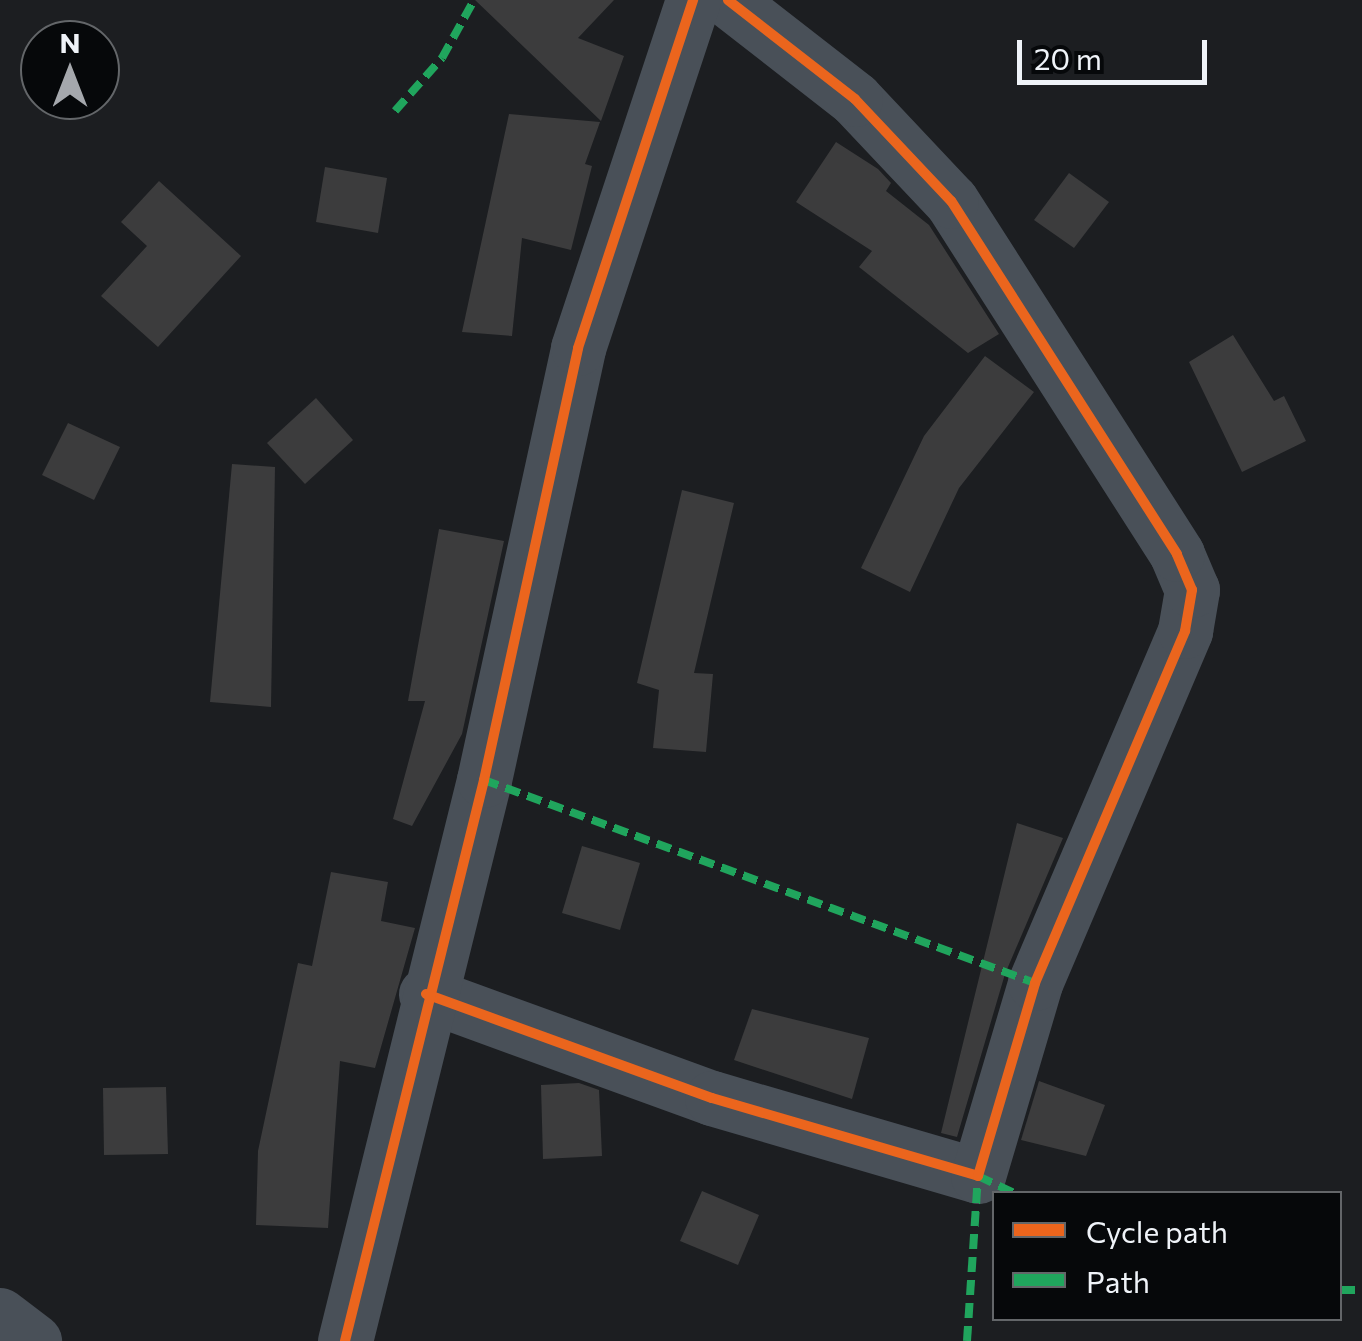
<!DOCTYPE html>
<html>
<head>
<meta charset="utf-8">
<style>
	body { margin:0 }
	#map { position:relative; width:1362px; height:1341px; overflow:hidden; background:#1c1e21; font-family:Commissioner,sans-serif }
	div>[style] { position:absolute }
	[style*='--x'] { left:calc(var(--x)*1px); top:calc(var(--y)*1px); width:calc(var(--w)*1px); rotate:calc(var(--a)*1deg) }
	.building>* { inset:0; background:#3c3c3d }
	.minor>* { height:55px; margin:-27.5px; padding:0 27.5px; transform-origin:27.5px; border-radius:27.5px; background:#495058 }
	.quiet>* { height:8px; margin-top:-4px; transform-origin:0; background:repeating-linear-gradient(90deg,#20a55d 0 15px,transparent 0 23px) }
	.cycleway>* { height:10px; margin:-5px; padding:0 5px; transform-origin:5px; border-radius:5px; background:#eb651d }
	span { translate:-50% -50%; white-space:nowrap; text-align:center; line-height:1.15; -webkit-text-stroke:8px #06080a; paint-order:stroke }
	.legend { position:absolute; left:992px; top:1191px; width:350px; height:130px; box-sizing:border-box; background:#06080a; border:2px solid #636669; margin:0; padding:12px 18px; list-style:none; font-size:30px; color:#eff3f8 }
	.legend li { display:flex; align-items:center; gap:20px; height:50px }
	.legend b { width:50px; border:2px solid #636669 }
	.north { position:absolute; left:20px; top:20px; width:100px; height:100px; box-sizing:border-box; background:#06080a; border:2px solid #636669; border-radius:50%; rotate:0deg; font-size:28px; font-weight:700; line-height:40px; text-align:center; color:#eff3f8 }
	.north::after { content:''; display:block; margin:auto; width:35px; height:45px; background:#a5a8ad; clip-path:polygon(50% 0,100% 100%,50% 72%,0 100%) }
	.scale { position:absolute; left:1017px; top:40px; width:190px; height:45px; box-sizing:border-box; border:5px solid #eff3f8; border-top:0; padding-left:12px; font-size:30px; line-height:35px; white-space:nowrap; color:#eff3f8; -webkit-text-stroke:8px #06080a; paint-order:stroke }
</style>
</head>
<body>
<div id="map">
	<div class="building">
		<div style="clip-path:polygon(475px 0,614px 0,578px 38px,624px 56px,601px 121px)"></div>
		<div style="clip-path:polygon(509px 114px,600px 122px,585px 164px,592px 166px,571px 250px,522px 238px,512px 336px,462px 332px)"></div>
		<div style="clip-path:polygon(836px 142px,878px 169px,891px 183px,886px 191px,929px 225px,999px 334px,968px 353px,859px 267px,872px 251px,796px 202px)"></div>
		<div style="clip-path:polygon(325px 167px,387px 178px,378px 233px,316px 222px)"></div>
		<div style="clip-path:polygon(1069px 173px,1109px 202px,1074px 248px,1034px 220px)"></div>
		<div style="clip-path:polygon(159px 181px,241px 256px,158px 347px,101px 296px,147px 246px,121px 222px)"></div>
		<div style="clip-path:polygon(1233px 335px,1274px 401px,1284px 396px,1306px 441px,1242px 472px,1189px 362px)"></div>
		<div style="clip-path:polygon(985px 356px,1034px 392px,959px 488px,910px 592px,861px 568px,924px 436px)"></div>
		<div style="clip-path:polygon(316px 398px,353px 440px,305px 484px,267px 443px)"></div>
		<div style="clip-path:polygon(68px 423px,120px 447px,94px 500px,42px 475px)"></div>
		<div style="clip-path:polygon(232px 464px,275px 467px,271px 707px,210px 702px)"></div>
		<div style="clip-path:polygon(682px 490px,734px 503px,694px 673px,713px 674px,706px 752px,653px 748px,659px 690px,637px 683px)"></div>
		<div style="clip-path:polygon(439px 529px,504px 541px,462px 734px,412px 826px,393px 819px,425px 701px,408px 701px)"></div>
		<div style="clip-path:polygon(1017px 823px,1063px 838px,1005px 974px,957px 1137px,941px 1133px)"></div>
		<div style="clip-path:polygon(582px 846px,640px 863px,620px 930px,562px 913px)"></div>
		<div style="clip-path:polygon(331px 872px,388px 882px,381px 921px,415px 928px,375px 1068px,340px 1061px,328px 1228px,256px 1225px,258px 1151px,298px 963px,312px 966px)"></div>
		<div style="clip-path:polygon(752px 1009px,869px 1038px,852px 1099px,734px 1060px)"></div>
		<div style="clip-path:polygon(1039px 1081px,1105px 1105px,1086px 1156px,1021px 1140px)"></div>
		<div style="clip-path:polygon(579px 1083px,599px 1090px,602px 1156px,543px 1159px,541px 1085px)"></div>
		<div style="clip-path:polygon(166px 1087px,168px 1154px,104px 1155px,103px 1088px)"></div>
		<div style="clip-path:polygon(702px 1191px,759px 1215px,738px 1265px,680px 1241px)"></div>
	</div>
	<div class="minor">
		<div style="--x:426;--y:994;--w:304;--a:20"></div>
		<div style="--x:712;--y:1098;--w:277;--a:16.3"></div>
		<div style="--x:978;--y:1176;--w:201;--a:-73.5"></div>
		<div style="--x:1035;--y:983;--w:383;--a:-66.9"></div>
		<div style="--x:1185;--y:631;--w:42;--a:-80.3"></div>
		<div style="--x:1192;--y:590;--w:39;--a:-113"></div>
		<div style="--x:1177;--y:554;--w:419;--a:-122.6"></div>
		<div style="--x:951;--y:201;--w:140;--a:-133.3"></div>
		<div style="--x:855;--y:99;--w:161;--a:-142.1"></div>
		<div style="--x:0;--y:1315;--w:43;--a:37.4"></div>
		<div style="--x:345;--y:1341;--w:578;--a:-76.08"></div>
		<div style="--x:484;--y:780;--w:442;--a:-77.7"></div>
		<div style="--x:578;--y:348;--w:367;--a:-71.7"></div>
	</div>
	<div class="quiet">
		<div style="--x:395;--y:111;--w:71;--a:-48.4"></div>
		<div style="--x:442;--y:58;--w:66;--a:-61.1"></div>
		<div style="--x:484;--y:780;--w:587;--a:20.22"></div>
		<div style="--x:1340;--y:1290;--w:22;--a:0"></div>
		<div style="--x:967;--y:1341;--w:165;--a:-86.2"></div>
		<div style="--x:978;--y:1176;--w:42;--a:25.3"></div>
	</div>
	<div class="cycleway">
		<div style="--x:426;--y:994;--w:304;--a:20"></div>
		<div style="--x:712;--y:1098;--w:277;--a:16.3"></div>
		<div style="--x:978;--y:1176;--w:201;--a:-73.5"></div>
		<div style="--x:1035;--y:983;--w:383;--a:-66.9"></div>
		<div style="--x:1185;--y:631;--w:42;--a:-80.3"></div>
		<div style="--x:1192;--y:590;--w:39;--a:-113"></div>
		<div style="--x:1177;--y:554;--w:419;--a:-122.6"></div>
		<div style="--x:951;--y:201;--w:140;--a:-133.3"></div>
		<div style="--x:855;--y:99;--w:161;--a:-142.1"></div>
		<div style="--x:345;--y:1341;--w:578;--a:-76.08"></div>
		<div style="--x:484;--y:780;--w:442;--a:-77.7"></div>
		<div style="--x:578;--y:348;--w:367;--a:-71.7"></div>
	</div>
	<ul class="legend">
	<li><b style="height:12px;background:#eb651d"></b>Cycle path</li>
	<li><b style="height:12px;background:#20a55d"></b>Path</li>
	</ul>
	<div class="north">N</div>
	<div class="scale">20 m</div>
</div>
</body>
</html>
